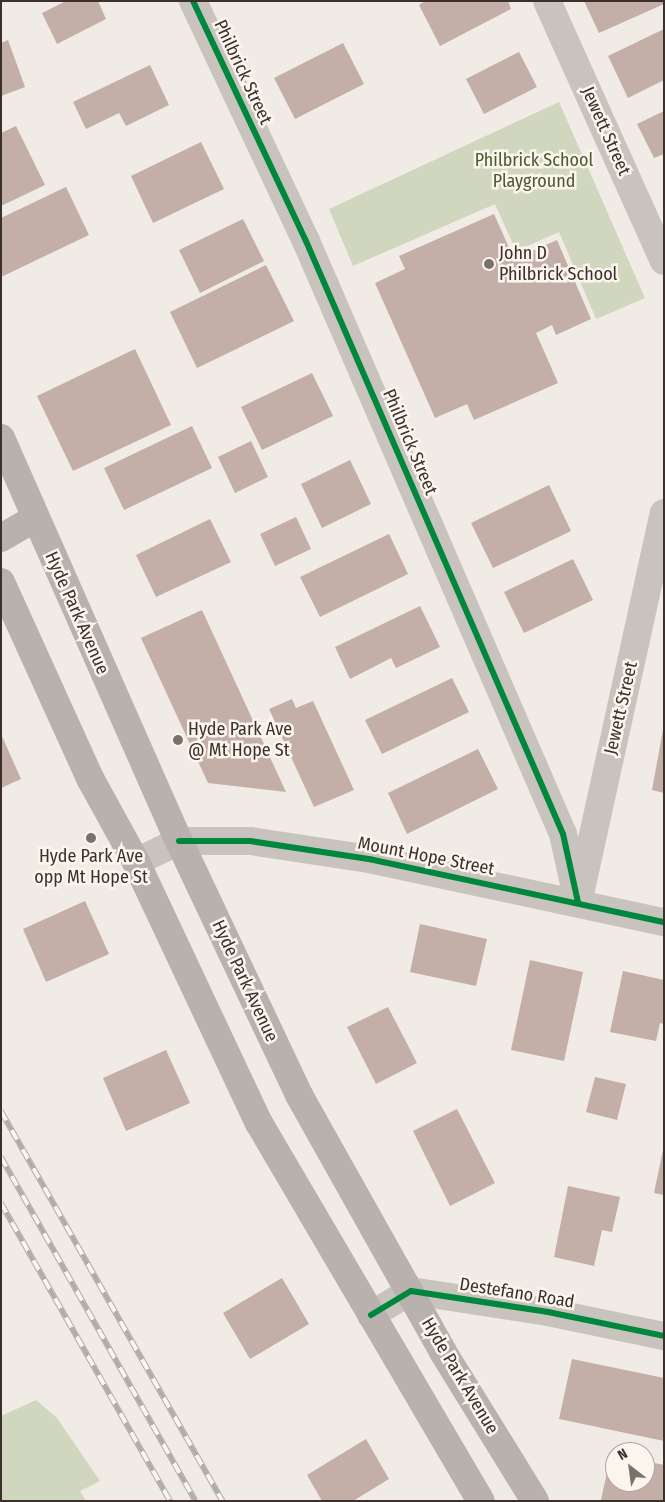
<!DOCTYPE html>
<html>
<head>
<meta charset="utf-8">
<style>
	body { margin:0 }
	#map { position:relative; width:665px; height:1502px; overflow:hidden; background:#f0ebe5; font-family:"Fira Sans Condensed",sans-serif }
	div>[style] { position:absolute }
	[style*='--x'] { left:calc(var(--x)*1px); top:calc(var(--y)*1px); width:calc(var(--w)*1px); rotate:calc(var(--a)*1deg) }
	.green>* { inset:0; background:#d1d6bf }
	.building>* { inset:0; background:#c3afa7 }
	.minor>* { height:28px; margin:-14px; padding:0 14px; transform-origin:14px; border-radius:14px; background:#c9c3be }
	.primary>* { height:28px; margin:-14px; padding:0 14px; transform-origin:14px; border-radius:14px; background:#b8b1ad }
	.rail>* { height:5.5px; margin-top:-2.75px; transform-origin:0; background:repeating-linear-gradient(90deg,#fbf5ee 0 11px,#b1aca8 0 22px); box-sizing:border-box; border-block:1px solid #b1aca8 }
	.cycleway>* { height:6px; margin:-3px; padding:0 3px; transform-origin:3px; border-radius:3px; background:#00873e }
	.dots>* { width:14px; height:14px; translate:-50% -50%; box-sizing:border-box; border:2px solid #fbf5ee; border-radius:50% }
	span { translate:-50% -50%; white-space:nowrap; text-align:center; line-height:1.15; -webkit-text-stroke:5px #fbf5ee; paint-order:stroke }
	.street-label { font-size:18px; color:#3b302b }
	.park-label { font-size:18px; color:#4a5a2e }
	.poi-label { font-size:18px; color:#3b302b }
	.left { translate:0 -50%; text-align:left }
	.frame { position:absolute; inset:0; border:2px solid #3b302b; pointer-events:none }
	.north { position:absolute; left:605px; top:1442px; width:50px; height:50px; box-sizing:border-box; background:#fbf5ee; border:1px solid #aea6a0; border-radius:50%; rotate:330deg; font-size:14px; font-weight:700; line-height:20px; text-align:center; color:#3b302b }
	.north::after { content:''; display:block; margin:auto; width:18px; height:22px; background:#7a716c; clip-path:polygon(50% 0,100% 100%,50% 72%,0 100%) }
</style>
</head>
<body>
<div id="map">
	<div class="green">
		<div style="clip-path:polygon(559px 102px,645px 298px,596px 319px,559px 232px,516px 251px,495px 204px,353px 266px,329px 209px)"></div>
		<div style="clip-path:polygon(36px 1400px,57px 1418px,100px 1481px,80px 1491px,86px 1501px,1px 1501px,1px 1416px)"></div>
	</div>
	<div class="building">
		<div style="clip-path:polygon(66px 1px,98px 1px,106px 19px,57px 44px,42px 13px)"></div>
		<div style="clip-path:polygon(425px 1px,508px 1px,511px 9px,440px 46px,419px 5px)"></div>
		<div style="clip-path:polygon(584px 1px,664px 1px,664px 4px,599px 33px)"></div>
		<div style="clip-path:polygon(664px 29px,664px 80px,628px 98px,608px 56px)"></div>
		<div style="clip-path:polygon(8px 40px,25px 87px,1px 96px,1px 43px)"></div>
		<div style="clip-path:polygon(343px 43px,364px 84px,295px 119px,274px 78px)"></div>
		<div style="clip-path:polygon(519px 52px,537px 87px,484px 114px,466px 79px)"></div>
		<div style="clip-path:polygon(150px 65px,169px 105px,126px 126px,119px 113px,86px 129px,73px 102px)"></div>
		<div style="clip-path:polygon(664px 111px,664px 154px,654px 158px,637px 124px)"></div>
		<div style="clip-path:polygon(16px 126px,45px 185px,1px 206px,1px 133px)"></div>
		<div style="clip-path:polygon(201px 142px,224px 189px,153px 223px,131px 176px)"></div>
		<div style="clip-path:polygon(66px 187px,89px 235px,1px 277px,1px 218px)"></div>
		<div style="clip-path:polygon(494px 214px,514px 259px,557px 240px,591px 319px,556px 335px,552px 325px,536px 333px,558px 383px,474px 420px,467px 404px,435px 418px,375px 283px,405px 269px,399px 256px)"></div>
		<div style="clip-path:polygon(243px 219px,264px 261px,200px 293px,179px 250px)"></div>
		<div style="clip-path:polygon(266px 265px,294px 321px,197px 368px,170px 312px)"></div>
		<div style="clip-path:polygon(135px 349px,171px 425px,73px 471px,37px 396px)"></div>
		<div style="clip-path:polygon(312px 373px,333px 416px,262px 450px,241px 407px)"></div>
		<div style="clip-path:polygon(192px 426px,212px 468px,124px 510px,104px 468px)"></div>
		<div style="clip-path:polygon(251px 441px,268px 477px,235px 493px,218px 457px)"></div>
		<div style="clip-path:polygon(350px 460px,371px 504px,322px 528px,301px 484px)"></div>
		<div style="clip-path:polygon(549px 485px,571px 531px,493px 568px,471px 523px)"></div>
		<div style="clip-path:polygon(296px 517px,311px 549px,275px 566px,260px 534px)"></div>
		<div style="clip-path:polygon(210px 519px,231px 562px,156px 597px,136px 555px)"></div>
		<div style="clip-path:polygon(389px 534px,408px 574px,320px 617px,300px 577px)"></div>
		<div style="clip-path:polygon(573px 559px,593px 600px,524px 633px,504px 592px)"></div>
		<div style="clip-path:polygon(420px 606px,440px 647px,396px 668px,391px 658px,350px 679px,335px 647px)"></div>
		<div style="clip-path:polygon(202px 610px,286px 792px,208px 783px,141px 638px)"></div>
		<div style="clip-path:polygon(452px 678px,469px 712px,382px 754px,365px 720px)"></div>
		<div style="clip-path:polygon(292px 699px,296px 708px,313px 701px,354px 790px,314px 807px,269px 709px)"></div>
		<div style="clip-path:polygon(663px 730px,664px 730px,664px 793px,652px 790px)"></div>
		<div style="clip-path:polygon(1px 734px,21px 779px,1px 788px)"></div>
		<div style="clip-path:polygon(478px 749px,498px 789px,407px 834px,388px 793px)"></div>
		<div style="clip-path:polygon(85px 901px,109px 954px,46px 982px,23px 929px)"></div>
		<div style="clip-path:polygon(420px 924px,487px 939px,476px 986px,410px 972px)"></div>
		<div style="clip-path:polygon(530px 960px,583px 972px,564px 1061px,511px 1050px)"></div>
		<div style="clip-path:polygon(623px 971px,664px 980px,664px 1024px,660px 1023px,656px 1041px,610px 1032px)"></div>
		<div style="clip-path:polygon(388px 1007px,417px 1063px,376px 1084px,347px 1027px)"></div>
		<div style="clip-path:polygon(166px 1050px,190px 1103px,126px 1131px,103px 1078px)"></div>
		<div style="clip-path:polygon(595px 1077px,626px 1084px,617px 1120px,586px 1112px)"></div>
		<div style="clip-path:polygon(457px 1109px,495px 1183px,450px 1206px,413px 1131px)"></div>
		<div style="clip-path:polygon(663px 1150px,664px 1150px,664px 1195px,654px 1193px)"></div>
		<div style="clip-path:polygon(568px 1186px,620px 1197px,612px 1232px,602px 1230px,594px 1266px,554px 1257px)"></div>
		<div style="clip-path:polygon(282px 1278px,309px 1324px,250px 1359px,223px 1313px)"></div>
		<div style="clip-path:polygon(572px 1359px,664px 1378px,664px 1441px,559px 1419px)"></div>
		<div style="clip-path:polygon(366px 1439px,389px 1479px,353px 1501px,322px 1501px,307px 1475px)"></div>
		<div style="clip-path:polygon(611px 1454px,615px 1455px,615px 1482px,645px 1482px,645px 1461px,664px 1465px,664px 1501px,601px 1500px)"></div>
	</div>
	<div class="minor">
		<div style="--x:193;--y:1;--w:265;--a:64.8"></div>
		<div style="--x:306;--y:241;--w:646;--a:66.57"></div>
		<div style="--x:563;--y:834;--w:70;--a:77.6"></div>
		<div style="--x:547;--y:1;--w:285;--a:65.8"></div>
		<div style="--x:136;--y:862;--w:48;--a:-26"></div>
		<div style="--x:179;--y:841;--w:71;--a:0"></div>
		<div style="--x:250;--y:841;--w:120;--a:8.6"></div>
		<div style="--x:369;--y:859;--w:302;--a:12.1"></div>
		<div style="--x:580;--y:894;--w:390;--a:-77.6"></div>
		<div style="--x:371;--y:1315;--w:47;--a:-31"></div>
		<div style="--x:411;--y:1291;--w:139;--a:8.7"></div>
		<div style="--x:548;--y:1312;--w:118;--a:11.7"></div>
	</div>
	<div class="primary">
		<div style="--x:1;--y:438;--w:441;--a:66.2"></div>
		<div style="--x:179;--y:841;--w:281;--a:64.7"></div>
		<div style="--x:299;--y:1095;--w:295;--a:60.7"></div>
		<div style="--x:443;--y:1352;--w:175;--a:58.3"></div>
		<div style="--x:1;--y:538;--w:39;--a:-30"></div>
		<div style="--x:1;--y:582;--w:217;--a:65.6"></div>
		<div style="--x:91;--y:780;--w:94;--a:61.2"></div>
		<div style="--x:136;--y:862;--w:289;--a:64.8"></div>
		<div style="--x:259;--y:1123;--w:438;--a:59.6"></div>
	</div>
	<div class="rail">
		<div style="--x:1;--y:1111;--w:449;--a:60.4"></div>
		<div style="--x:1;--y:1157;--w:395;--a:60.5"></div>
		<div style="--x:1;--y:1203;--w:343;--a:60.4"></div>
	</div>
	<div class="cycleway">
		<div style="--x:193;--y:1;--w:265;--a:64.8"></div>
		<div style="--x:306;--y:241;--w:646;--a:66.57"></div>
		<div style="--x:563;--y:834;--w:70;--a:77.6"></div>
		<div style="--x:179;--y:841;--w:71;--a:0"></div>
		<div style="--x:250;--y:841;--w:120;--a:8.6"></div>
		<div style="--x:369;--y:859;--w:302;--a:12.1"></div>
		<div style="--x:371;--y:1315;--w:47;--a:-31"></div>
		<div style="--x:411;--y:1291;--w:139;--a:8.7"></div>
		<div style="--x:548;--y:1312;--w:118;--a:11.7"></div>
	</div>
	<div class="dots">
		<div style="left:489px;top:264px;background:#7a716c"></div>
		<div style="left:178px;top:740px;background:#7a716c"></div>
		<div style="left:91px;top:838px;background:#7a716c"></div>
	</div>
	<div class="street-label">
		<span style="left:243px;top:72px;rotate:65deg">Philbrick Street</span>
		<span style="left:606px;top:131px;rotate:66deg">Jewett Street</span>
		<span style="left:410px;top:442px;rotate:67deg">Philbrick Street</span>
		<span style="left:77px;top:613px;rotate:66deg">Hyde Park Avenue</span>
		<span style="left:621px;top:708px;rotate:-77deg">Jewett Street</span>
		<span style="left:426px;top:856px;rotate:11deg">Mount Hope Street</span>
		<span style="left:245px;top:981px;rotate:65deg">Hyde Park Avenue</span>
		<span style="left:517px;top:1293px;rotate:9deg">Destefano Road</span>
		<span style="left:460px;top:1376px;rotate:59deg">Hyde Park Avenue</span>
	</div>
	<div class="park-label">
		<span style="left:534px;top:171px">Philbrick School<br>Playground</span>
	</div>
	<div class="poi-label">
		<span class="left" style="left:499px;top:264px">John D<br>Philbrick School</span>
		<span class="left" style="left:188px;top:740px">Hyde Park Ave<br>@ Mt Hope St</span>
		<span style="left:91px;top:867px">Hyde Park Ave<br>opp Mt Hope St</span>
	</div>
	<div class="frame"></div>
	<div class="north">N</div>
</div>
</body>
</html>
